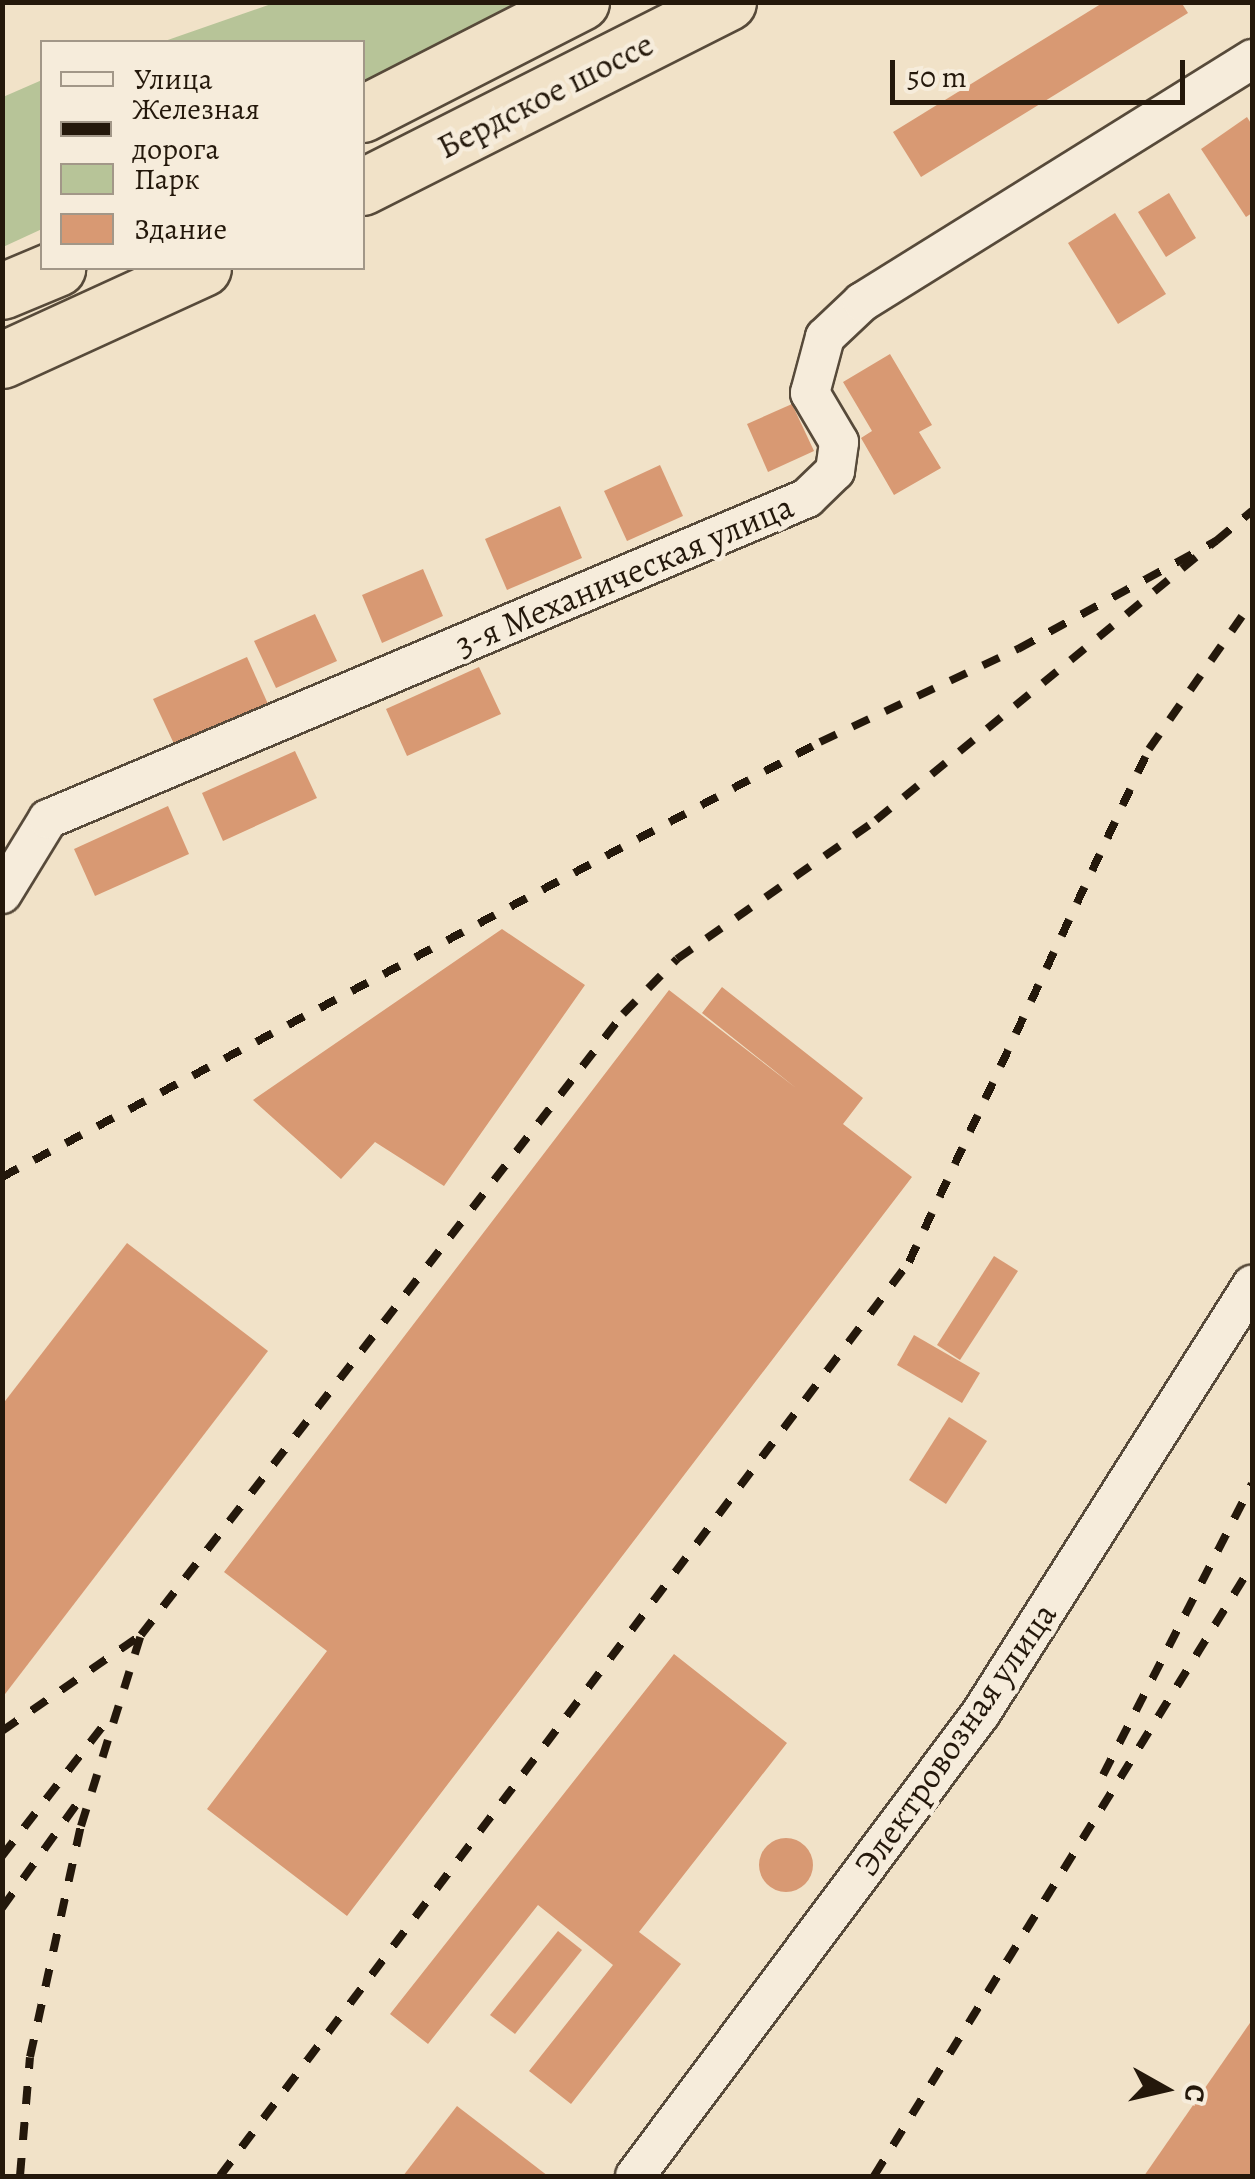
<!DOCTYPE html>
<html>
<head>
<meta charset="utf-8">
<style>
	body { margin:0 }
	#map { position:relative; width:1255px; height:2179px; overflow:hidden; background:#f1e2c8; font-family:Alegreya,serif }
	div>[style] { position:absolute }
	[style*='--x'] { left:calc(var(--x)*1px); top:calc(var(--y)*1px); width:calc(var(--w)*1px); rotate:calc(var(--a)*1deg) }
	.green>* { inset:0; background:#b7c498 }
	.building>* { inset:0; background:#d89973 }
	.round { border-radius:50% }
	.roads { filter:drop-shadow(2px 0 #574a3a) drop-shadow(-2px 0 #574a3a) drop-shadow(0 2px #574a3a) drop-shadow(0 -2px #574a3a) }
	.street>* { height:38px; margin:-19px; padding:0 19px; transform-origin:19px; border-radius:19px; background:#f6ecdb }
	.highway>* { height:55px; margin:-27.5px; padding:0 27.5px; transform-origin:27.5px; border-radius:27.5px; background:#f1e2c8 }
	.rail>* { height:8px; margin-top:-4px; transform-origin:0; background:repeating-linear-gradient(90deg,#24180b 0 18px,transparent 0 36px) }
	span { translate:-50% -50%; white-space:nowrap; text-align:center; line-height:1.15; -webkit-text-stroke:9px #f6ecdb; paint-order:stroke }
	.street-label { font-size:35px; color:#24180b }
	.frame { position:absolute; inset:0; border:5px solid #24180b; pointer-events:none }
	.legend { position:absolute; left:40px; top:40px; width:325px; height:230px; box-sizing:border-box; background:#f6ecdb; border:2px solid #a29788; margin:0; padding:12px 18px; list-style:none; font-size:30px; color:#24180b }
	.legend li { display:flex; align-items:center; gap:20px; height:50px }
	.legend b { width:50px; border:2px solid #a29788 }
	.north { position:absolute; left:1115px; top:2039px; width:100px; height:100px; -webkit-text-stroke:8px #f6ecdb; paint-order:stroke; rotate:98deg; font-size:28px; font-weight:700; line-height:40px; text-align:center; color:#24180b }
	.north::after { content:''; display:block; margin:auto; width:35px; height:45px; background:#24180b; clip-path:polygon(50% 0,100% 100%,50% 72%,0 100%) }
	.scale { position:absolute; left:890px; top:60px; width:295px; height:45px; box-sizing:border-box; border:5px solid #24180b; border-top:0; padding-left:12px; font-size:30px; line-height:35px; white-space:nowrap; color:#24180b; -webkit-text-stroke:8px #f6ecdb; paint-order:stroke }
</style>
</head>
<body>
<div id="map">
	<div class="green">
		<div style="clip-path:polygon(274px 3px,533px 3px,363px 82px,362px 42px,162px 42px)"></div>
		<div style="clip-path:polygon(42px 80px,42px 229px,3px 247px,3px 97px)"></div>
	</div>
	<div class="building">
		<div style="clip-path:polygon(1104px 2px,1181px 2px,1188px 13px,921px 177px,893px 132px)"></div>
		<div style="clip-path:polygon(1247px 117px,1252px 125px,1252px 213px,1246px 217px,1201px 149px)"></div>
		<div style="clip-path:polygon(1169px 193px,1196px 238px,1166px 257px,1138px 212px)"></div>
		<div style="clip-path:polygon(1115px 213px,1166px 294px,1118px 324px,1068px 243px)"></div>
		<div style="clip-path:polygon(890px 354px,932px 425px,919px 432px,941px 468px,894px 495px,861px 438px,872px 431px,843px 382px)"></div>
		<div style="clip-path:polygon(792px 404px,814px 451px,768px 472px,747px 424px)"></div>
		<div style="clip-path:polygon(660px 465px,683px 516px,627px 541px,604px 491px)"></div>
		<div style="clip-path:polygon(560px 506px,582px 558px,507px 590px,485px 539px)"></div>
		<div style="clip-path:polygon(423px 569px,443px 616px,382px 643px,362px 595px)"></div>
		<div style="clip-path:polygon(315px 614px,337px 661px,276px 688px,254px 641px)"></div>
		<div style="clip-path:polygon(247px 657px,268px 704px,175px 746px,153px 699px)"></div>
		<div style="clip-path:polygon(479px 667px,501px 714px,407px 756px,386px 709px)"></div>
		<div style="clip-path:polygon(295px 751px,317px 798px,223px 841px,202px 793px)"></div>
		<div style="clip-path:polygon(168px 806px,189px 854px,95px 896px,74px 849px)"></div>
		<div style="clip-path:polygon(502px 929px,585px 985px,444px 1186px,375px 1142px,341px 1179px,253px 1100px)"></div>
		<div style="clip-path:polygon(722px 987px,863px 1098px,843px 1124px,912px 1177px,347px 1916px,207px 1809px,327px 1651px,224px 1572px,669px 990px,796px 1088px,702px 1013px)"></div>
		<div style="clip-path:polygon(127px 1243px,268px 1351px,2px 1698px,2px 1405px)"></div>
		<div style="clip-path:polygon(994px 1256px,1018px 1271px,960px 1360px,937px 1345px)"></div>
		<div style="clip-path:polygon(914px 1335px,980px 1373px,962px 1403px,897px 1365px)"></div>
		<div style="clip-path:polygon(949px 1417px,987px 1441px,946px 1504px,909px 1480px)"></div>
		<div style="clip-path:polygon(674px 1654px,787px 1743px,639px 1932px,681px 1964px,571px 2104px,529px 2071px,613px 1965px,538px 1905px,428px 2044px,390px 2014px)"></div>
		<div class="round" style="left:759px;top:1838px;width:54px;height:54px"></div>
		<div style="clip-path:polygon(558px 1931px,582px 1950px,515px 2034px,490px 2015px)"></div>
		<div style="clip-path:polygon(1252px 2020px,1252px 2176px,1144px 2176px)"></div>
		<div style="clip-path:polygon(457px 2106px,548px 2176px,403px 2176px)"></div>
	</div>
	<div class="roads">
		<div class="street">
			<div style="--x:2;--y:894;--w:88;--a:-58.5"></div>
			<div style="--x:48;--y:819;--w:824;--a:-22.92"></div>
			<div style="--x:807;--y:498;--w:39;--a:-44"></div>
			<div style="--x:835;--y:471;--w:29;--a:-82"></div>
			<div style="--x:839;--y:442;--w:57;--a:-120.6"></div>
			<div style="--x:810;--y:393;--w:58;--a:-75"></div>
			<div style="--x:825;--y:337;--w:51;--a:-43.4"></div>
			<div style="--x:862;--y:302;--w:460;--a:-31.9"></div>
			<div style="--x:635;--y:2176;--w:578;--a:-53.23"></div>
			<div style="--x:981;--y:1713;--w:507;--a:-57.66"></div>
		</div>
		<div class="highway">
			<div style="--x:362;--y:114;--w:246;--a:-27.1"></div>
			<div style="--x:362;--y:187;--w:410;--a:-26.8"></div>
			<div style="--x:2;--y:291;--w:60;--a:-22.7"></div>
			<div style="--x:2;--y:360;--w:221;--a:-24.6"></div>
		</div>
	</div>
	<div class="rail">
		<div style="--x:2;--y:1177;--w:926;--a:-28"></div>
		<div style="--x:820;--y:742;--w:219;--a:-25.2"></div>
		<div style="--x:1018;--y:649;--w:226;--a:-28.6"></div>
		<div style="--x:1216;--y:541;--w:47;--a:-39.8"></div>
		<div style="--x:2;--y:1731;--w:169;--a:-34.6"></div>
		<div style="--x:141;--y:1635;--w:786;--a:-52.18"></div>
		<div style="--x:623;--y:1014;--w:77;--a:-45.5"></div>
		<div style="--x:677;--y:959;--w:243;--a:-34.9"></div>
		<div style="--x:876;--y:820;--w:440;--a:-39.4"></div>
		<div style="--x:1103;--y:1775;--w:327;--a:-62.9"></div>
		<div style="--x:2;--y:1856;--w:176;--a:-52.2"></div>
		<div style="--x:2;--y:1908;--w:140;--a:-54.3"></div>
		<div style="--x:20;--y:2176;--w:119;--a:-85.2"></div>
		<div style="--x:30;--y:2057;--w:237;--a:-77.6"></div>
		<div style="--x:81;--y:1826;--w:200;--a:-72.6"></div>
		<div style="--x:220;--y:2176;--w:1145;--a:-52.99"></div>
		<div style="--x:909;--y:1262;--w:566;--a:-64.93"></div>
		<div style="--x:1149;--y:749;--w:179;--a:-55"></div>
		<div style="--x:874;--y:2176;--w:718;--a:-58.26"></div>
	</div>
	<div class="street-label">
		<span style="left:545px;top:95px;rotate:-27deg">Бердское шоссе</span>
		<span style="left:624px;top:575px;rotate:-23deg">3-я Механическая улица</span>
		<span style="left:955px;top:1739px;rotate:-55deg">Электровозная улица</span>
	</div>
	<div class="frame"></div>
	<ul class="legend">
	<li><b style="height:12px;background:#f6ecdb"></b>Улица</li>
	<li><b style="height:12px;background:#24180b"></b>Железная дорога</li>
	<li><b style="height:28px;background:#b7c498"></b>Парк</li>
	<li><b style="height:28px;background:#d89973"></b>Здание</li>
	</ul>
	<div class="north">С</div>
	<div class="scale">50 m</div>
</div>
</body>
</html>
